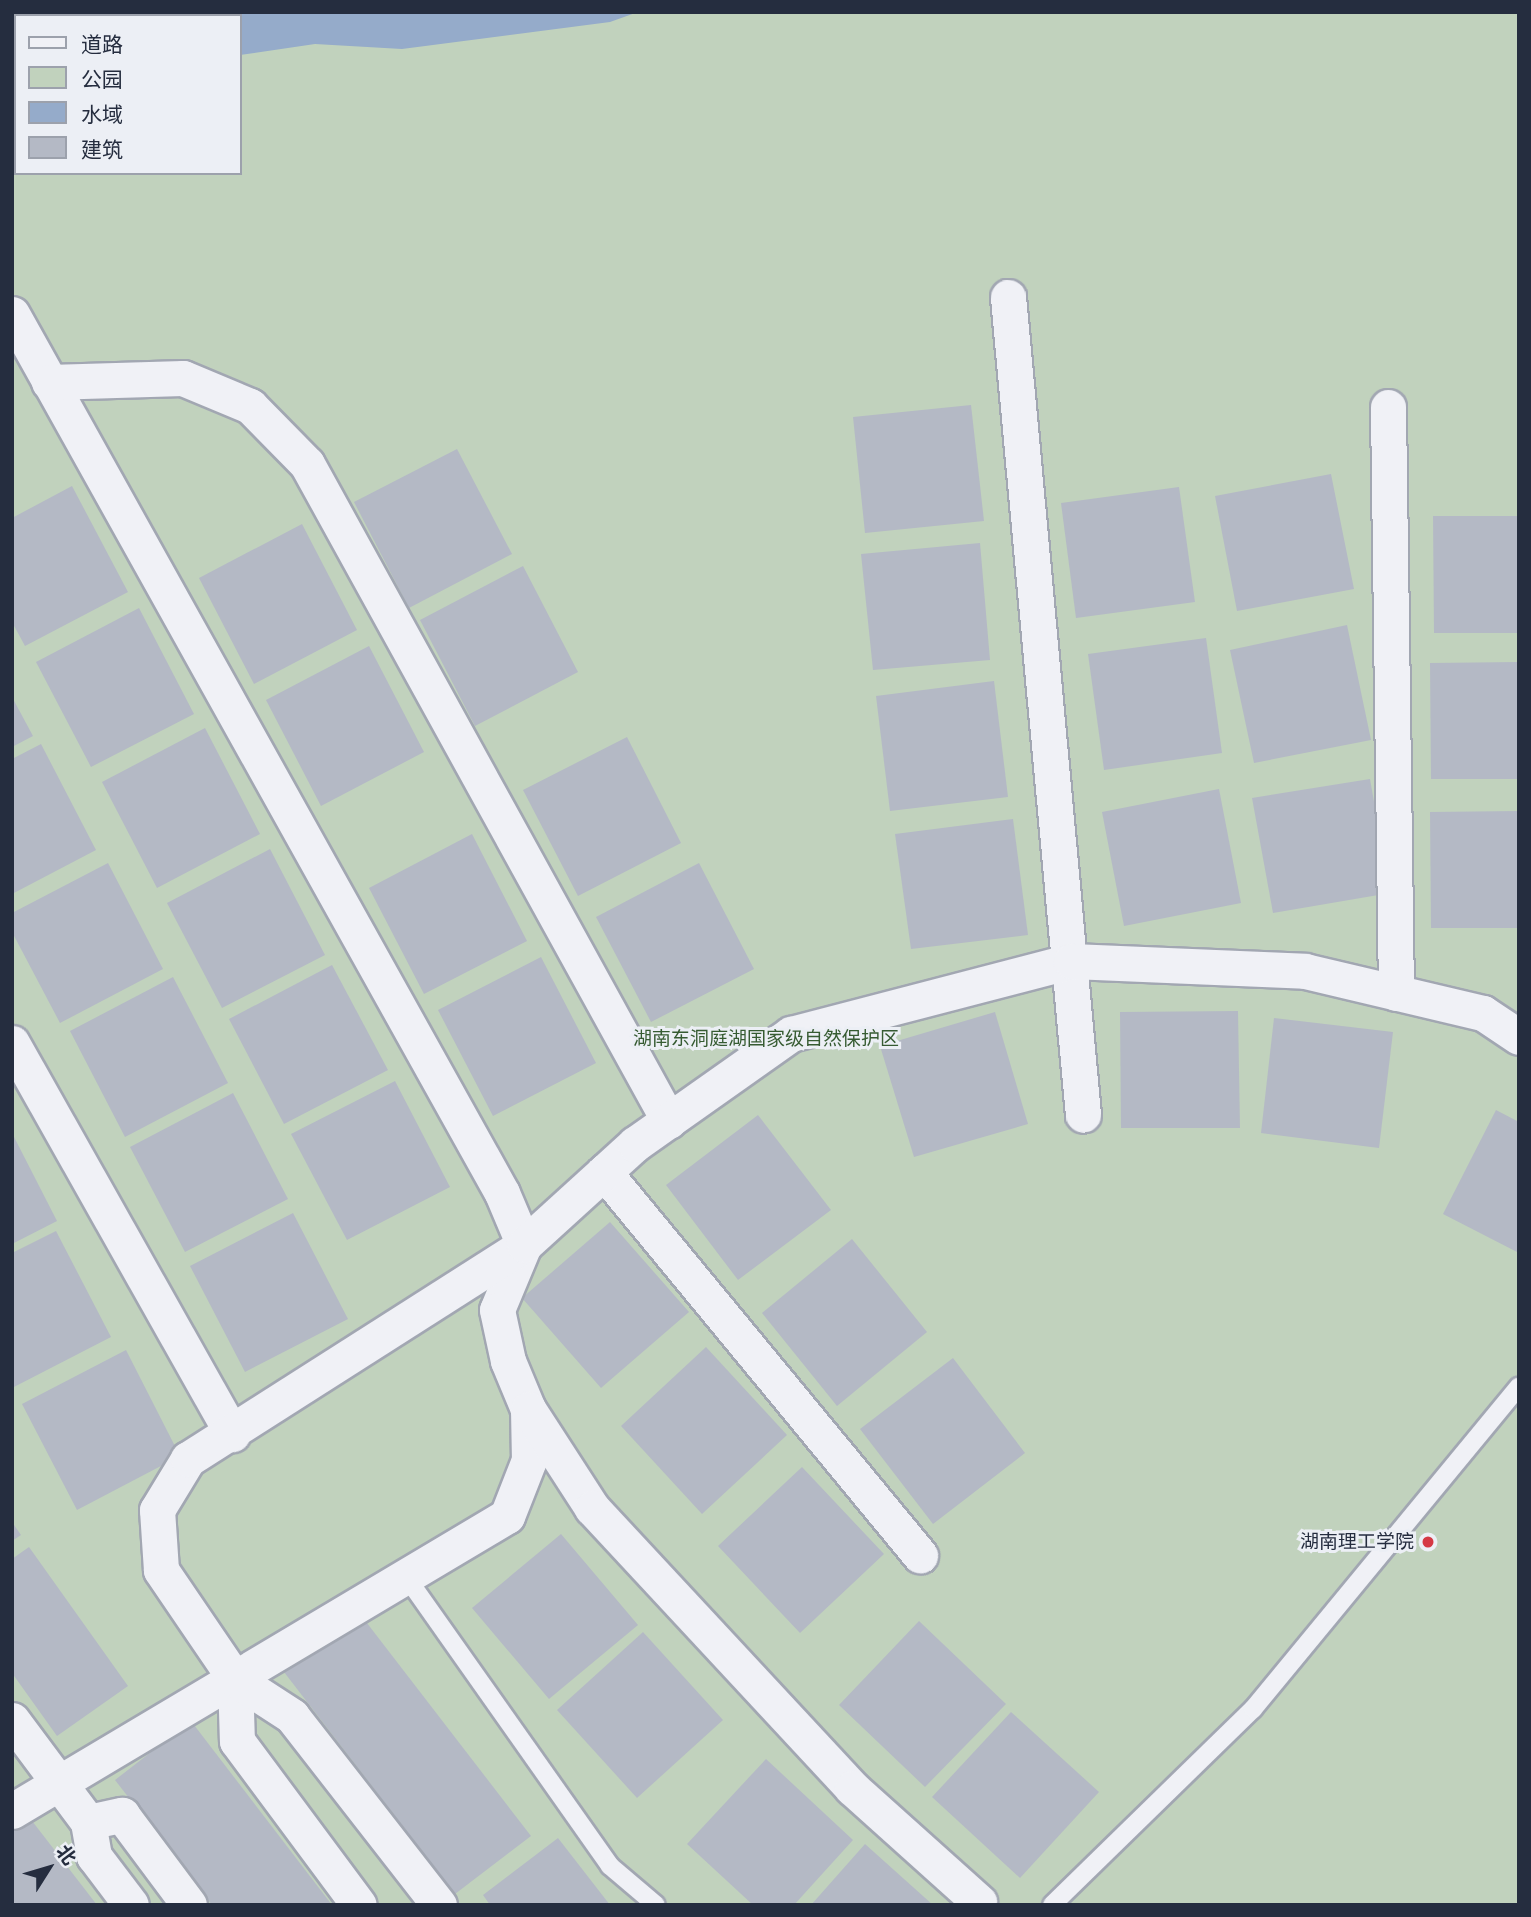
<!DOCTYPE html>
<html>
<head>
<meta charset="utf-8">
<style>
	body { margin:0 }
	#map { position:relative; width:1531px; height:1917px; overflow:hidden; background:#dde0e8; font-family:Roboto,"Noto Sans SC",sans-serif }
	div>[style] { position:absolute }
	[style*='--x'] { left:calc(var(--x)*1px); top:calc(var(--y)*1px); width:calc(var(--w)*1px); rotate:calc(var(--a)*1deg) }
	.green>* { inset:0; background:#c1d2bd }
	.water>* { inset:0; background:#95abca }
	.building>* { inset:0; background:#b4b9c5 }
	.roads { filter:drop-shadow(2px 0 #a2a7b2) drop-shadow(-2px 0 #a2a7b2) drop-shadow(0 2px #a2a7b2) drop-shadow(0 -2px #a2a7b2) }
	.service>* { height:18px; margin:-9px; padding:0 9px; transform-origin:9px; border-radius:9px; background:#f0f1f6 }
	.minor>* { height:35px; margin:-17.5px; padding:0 17.5px; transform-origin:17.5px; border-radius:17.5px; background:#f0f1f6 }
	.dots>* { width:19px; height:19px; translate:-50% -50%; box-sizing:border-box; border:4px solid #eceff5; border-radius:50% }
	span { translate:-50% -50%; white-space:nowrap; text-align:center; line-height:1.15; -webkit-text-stroke:6px #eceff5; paint-order:stroke }
	.park-label { font-size:19px; color:#365b32 }
	.poi-label { font-size:19px; color:#252d3f }
	.right { translate:-100% -50%; text-align:right }
	.frame { position:absolute; inset:0; border:14px solid #252d3f; pointer-events:none }
	.legend { position:absolute; left:14px; top:14px; width:228px; height:161px; box-sizing:border-box; background:#eceff5; border:2px solid #9ca1ac; margin:0; padding:9px 12px; list-style:none; font-size:21px; color:#252d3f }
	.legend li { display:flex; align-items:center; gap:14px; height:35px }
	.legend b { width:35px; border:2px solid #9ca1ac }
	.north { position:absolute; left:14px; top:1833px; width:70px; height:70px; -webkit-text-stroke:5px #eceff5; paint-order:stroke; rotate:53deg; font-size:19px; font-weight:700; line-height:28px; text-align:center; color:#252d3f }
	.north::after { content:''; display:block; margin:auto; width:24px; height:32px; background:#252d3f; clip-path:polygon(50% 0,100% 100%,50% 72%,0 100%) }
</style>
</head>
<body>
<div id="map">
	<div class="green">
		<div style="clip-path:polygon(evenodd,12px 12px,1519px 12px,1519px 1905px,12px 1905px,12px 12px,16px 16px,240px 16px,240px 173px,16px 173px,16px 16px)"></div>
	</div>
	<div class="water">
		<div style="clip-path:polygon(12px 12px,638px 12px,610px 22px,402px 49px,315px 44px,240px 55px,240px 16px,16px 16px,16px 71px)"></div>
	</div>
	<div class="building">
		<div style="clip-path:polygon(971px 405px,984px 521px,865px 533px,853px 417px)"></div>
		<div style="clip-path:polygon(457px 449px,512px 554px,409px 608px,354px 502px)"></div>
		<div style="clip-path:polygon(1331px 474px,1354px 589px,1237px 611px,1215px 496px)"></div>
		<div style="clip-path:polygon(72px 486px,128px 592px,25px 646px,12px 622px,12px 518px)"></div>
		<div style="clip-path:polygon(1179px 487px,1195px 602px,1076px 618px,1061px 503px)"></div>
		<div style="clip-path:polygon(1433px 516px,1519px 516px,1519px 633px,1434px 633px)"></div>
		<div style="clip-path:polygon(302px 524px,357px 630px,254px 684px,199px 578px)"></div>
		<div style="clip-path:polygon(980px 543px,990px 660px,873px 670px,861px 554px)"></div>
		<div style="clip-path:polygon(523px 566px,578px 672px,475px 726px,420px 620px)"></div>
		<div style="clip-path:polygon(139px 608px,194px 714px,91px 767px,36px 662px)"></div>
		<div style="clip-path:polygon(1347px 625px,1371px 740px,1254px 763px,1230px 650px)"></div>
		<div style="clip-path:polygon(1206px 638px,1222px 753px,1104px 770px,1088px 654px)"></div>
		<div style="clip-path:polygon(369px 646px,424px 752px,321px 806px,266px 700px)"></div>
		<div style="clip-path:polygon(1519px 662px,1519px 779px,1431px 779px,1430px 663px)"></div>
		<div style="clip-path:polygon(994px 681px,1008px 797px,890px 811px,876px 696px)"></div>
		<div style="clip-path:polygon(12px 697px,33px 736px,12px 747px)"></div>
		<div style="clip-path:polygon(205px 728px,260px 834px,157px 888px,102px 782px)"></div>
		<div style="clip-path:polygon(627px 737px,681px 843px,578px 896px,523px 790px)"></div>
		<div style="clip-path:polygon(41px 744px,96px 850px,12px 894px,12px 759px)"></div>
		<div style="clip-path:polygon(1370px 779px,1390px 893px,1273px 913px,1252px 798px)"></div>
		<div style="clip-path:polygon(1219px 789px,1241px 903px,1124px 926px,1102px 812px)"></div>
		<div style="clip-path:polygon(1519px 811px,1519px 928px,1431px 928px,1430px 812px)"></div>
		<div style="clip-path:polygon(1013px 819px,1028px 935px,911px 949px,895px 834px)"></div>
		<div style="clip-path:polygon(472px 834px,527px 941px,424px 994px,369px 888px)"></div>
		<div style="clip-path:polygon(270px 849px,325px 955px,222px 1008px,167px 903px)"></div>
		<div style="clip-path:polygon(108px 863px,163px 969px,60px 1023px,12px 932px,12px 913px)"></div>
		<div style="clip-path:polygon(699px 863px,754px 969px,651px 1022px,596px 917px)"></div>
		<div style="clip-path:polygon(541px 957px,596px 1063px,493px 1116px,438px 1010px)"></div>
		<div style="clip-path:polygon(332px 965px,388px 1070px,284px 1124px,229px 1019px)"></div>
		<div style="clip-path:polygon(173px 977px,228px 1083px,125px 1137px,70px 1031px)"></div>
		<div style="clip-path:polygon(1238px 1011px,1240px 1128px,1121px 1128px,1120px 1012px)"></div>
		<div style="clip-path:polygon(995px 1012px,1028px 1124px,914px 1157px,880px 1046px)"></div>
		<div style="clip-path:polygon(1274px 1018px,1393px 1032px,1379px 1148px,1261px 1133px)"></div>
		<div style="clip-path:polygon(395px 1081px,450px 1187px,347px 1240px,291px 1134px)"></div>
		<div style="clip-path:polygon(233px 1093px,288px 1199px,185px 1252px,130px 1147px)"></div>
		<div style="clip-path:polygon(1496px 1110px,1519px 1122px,1519px 1253px,1443px 1214px)"></div>
		<div style="clip-path:polygon(758px 1115px,831px 1210px,738px 1280px,666px 1185px)"></div>
		<div style="clip-path:polygon(12px 1133px,57px 1221px,12px 1244px)"></div>
		<div style="clip-path:polygon(293px 1213px,348px 1319px,245px 1372px,190px 1266px)"></div>
		<div style="clip-path:polygon(610px 1222px,689px 1312px,601px 1388px,522px 1298px)"></div>
		<div style="clip-path:polygon(56px 1231px,111px 1337px,12px 1388px,12px 1253px)"></div>
		<div style="clip-path:polygon(852px 1239px,927px 1332px,837px 1406px,762px 1313px)"></div>
		<div style="clip-path:polygon(706px 1347px,787px 1435px,702px 1514px,621px 1426px)"></div>
		<div style="clip-path:polygon(126px 1350px,180px 1456px,77px 1510px,22px 1404px)"></div>
		<div style="clip-path:polygon(953px 1358px,1025px 1453px,933px 1524px,860px 1429px)"></div>
		<div style="clip-path:polygon(802px 1467px,884px 1554px,800px 1633px,718px 1546px)"></div>
		<div style="clip-path:polygon(12px 1522px,21px 1535px,12px 1541px)"></div>
		<div style="clip-path:polygon(561px 1534px,638px 1625px,549px 1699px,472px 1608px)"></div>
		<div style="clip-path:polygon(29px 1547px,128px 1686px,57px 1736px,12px 1673px,12px 1559px)"></div>
		<div style="clip-path:polygon(360px 1614px,531px 1836px,455px 1894px,284px 1672px)"></div>
		<div style="clip-path:polygon(919px 1621px,1006px 1704px,925px 1787px,839px 1705px)"></div>
		<div style="clip-path:polygon(643px 1632px,723px 1720px,637px 1798px,557px 1710px)"></div>
		<div style="clip-path:polygon(1011px 1712px,1099px 1792px,1020px 1878px,932px 1797px)"></div>
		<div style="clip-path:polygon(191px 1721px,332px 1905px,212px 1905px,115px 1780px)"></div>
		<div style="clip-path:polygon(766px 1759px,853px 1840px,794px 1905px,753px 1905px,687px 1844px)"></div>
		<div style="clip-path:polygon(29px 1817px,97px 1905px,12px 1905px,12px 1830px)"></div>
		<div style="clip-path:polygon(558px 1838px,610px 1905px,490px 1905px,483px 1895px)"></div>
		<div style="clip-path:polygon(865px 1844px,933px 1905px,811px 1905px)"></div>
	</div>
	<div class="roads">
		<div class="service">
			<div style="--x:407;--y:1578;--w:352;--a:54.8"></div>
			<div style="--x:610;--y:1866;--w:60;--a:40.3"></div>
			<div style="--x:1052;--y:1905;--w:281;--a:-44.3"></div>
			<div style="--x:1253;--y:1709;--w:418;--a:-50.5"></div>
		</div>
		<div class="minor">
			<div style="--x:1008;--y:297;--w:821;--a:84.76"></div>
			<div style="--x:12;--y:314;--w:1006;--a:60.86"></div>
			<div style="--x:502;--y:1193;--w:56;--a:67.1"></div>
			<div style="--x:524;--y:1245;--w:70;--a:112.6"></div>
			<div style="--x:497;--y:1310;--w:52;--a:77.8"></div>
			<div style="--x:508;--y:1361;--w:52;--a:67.4"></div>
			<div style="--x:528;--y:1409;--w:51;--a:88.9"></div>
			<div style="--x:529;--y:1460;--w:60;--a:111.4"></div>
			<div style="--x:507;--y:1516;--w:576;--a:149.21"></div>
			<div style="--x:49;--y:382;--w:134;--a:-1.7"></div>
			<div style="--x:183;--y:378;--w:73;--a:22.7"></div>
			<div style="--x:250;--y:406;--w:81;--a:45.5"></div>
			<div style="--x:307;--y:464;--w:750;--a:61.15"></div>
			<div style="--x:1388;--y:407;--w:586;--a:89.22"></div>
			<div style="--x:12;--y:1043;--w:449;--a:60.6"></div>
			<div style="--x:604;--y:1172;--w:497;--a:50.5"></div>
			<div style="--x:528;--y:1409;--w:118;--a:57.1"></div>
			<div style="--x:592;--y:1508;--w:382;--a:47.1"></div>
			<div style="--x:852;--y:1788;--w:171;--a:41.9"></div>
			<div style="--x:235;--y:1679;--w:62;--a:88.2"></div>
			<div style="--x:237;--y:1741;--w:204;--a:53.4"></div>
			<div style="--x:12;--y:1720;--w:127;--a:53.3"></div>
			<div style="--x:88;--y:1822;--w:35;--a:-12"></div>
			<div style="--x:122;--y:1815;--w:112;--a:53.3"></div>
			<div style="--x:88;--y:1822;--w:35;--a:80"></div>
			<div style="--x:94;--y:1856;--w:61;--a:52.9"></div>
			<div style="--x:439;--y:1905;--w:239;--a:-127.9"></div>
			<div style="--x:292;--y:1716;--w:68;--a:-147"></div>
			<div style="--x:235;--y:1679;--w:132;--a:-124.2"></div>
			<div style="--x:161;--y:1570;--w:60;--a:-93.8"></div>
			<div style="--x:157;--y:1510;--w:60;--a:-58.7"></div>
			<div style="--x:188;--y:1459;--w:398;--a:-32.5"></div>
			<div style="--x:524;--y:1245;--w:150;--a:-42.3"></div>
			<div style="--x:635;--y:1144;--w:191;--a:-35.2"></div>
			<div style="--x:791;--y:1034;--w:289;--a:-14.6"></div>
			<div style="--x:1071;--y:961;--w:234;--a:2.4"></div>
			<div style="--x:1305;--y:971;--w:183;--a:13.3"></div>
			<div style="--x:1483;--y:1013;--w:43;--a:33.7"></div>
		</div>
	</div>
	<div class="dots">
		<div style="left:1428px;top:1542px;background:#d53944"></div>
	</div>
	<div class="park-label">
		<span style="left:766px;top:1039px">湖南东洞庭湖国家级自然保护区</span>
	</div>
	<div class="poi-label">
		<span class="right" style="left:1414px;top:1542px">湖南理工学院</span>
	</div>
	<div class="frame"></div>
	<ul class="legend">
	<li><b style="height:9px;background:#f0f1f6"></b>道路</li>
	<li><b style="height:19px;background:#c1d2bd"></b>公园</li>
	<li><b style="height:19px;background:#95abca"></b>水域</li>
	<li><b style="height:19px;background:#b4b9c5"></b>建筑</li>
	</ul>
	<div class="north">北</div>
</div>
</body>
</html>
